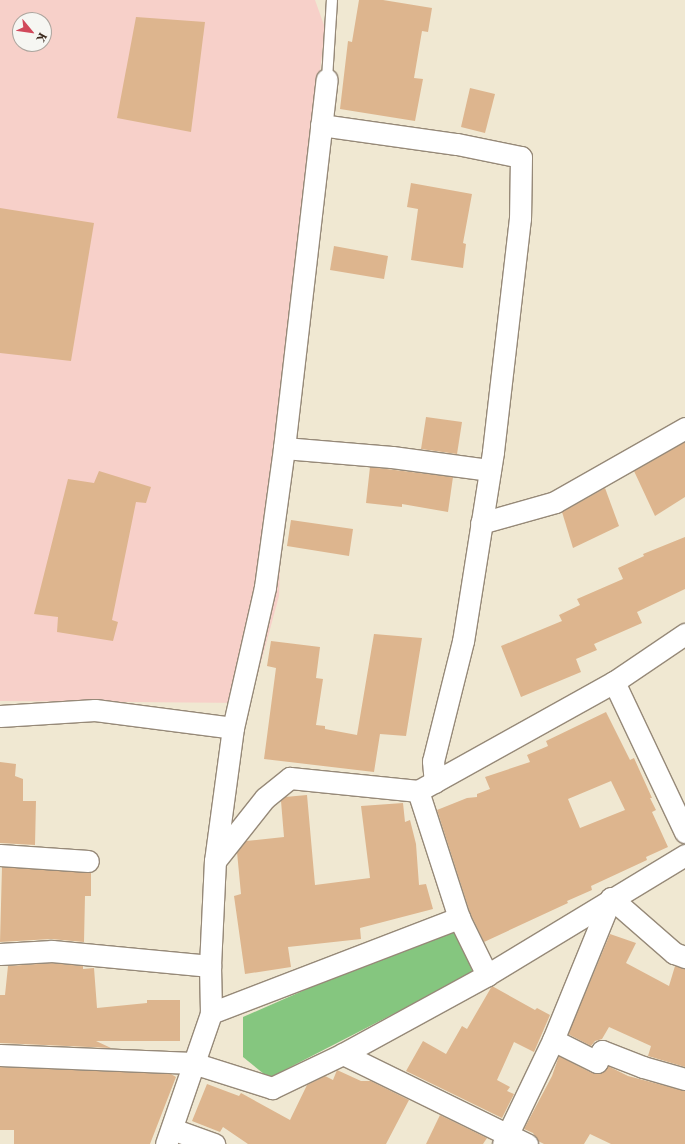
<!DOCTYPE html>
<html>
<head>
<meta charset="utf-8">
<style>
	body { margin:0 }
	#map { position:relative; width:685px; height:1144px; overflow:hidden; background:#f0e8d2; font-family:"Libre Caslon Text",serif }
	div>[style] { position:absolute }
	[style*='--x'] { left:calc(var(--x)*1px); top:calc(var(--y)*1px); width:calc(var(--w)*1px); rotate:calc(var(--a)*1deg) }
	.built>* { inset:0; background:#f7d0c9 }
	.green>* { inset:0; background:#85c67f }
	.building>* { inset:0; background:#ddb58e }
	.roads { filter:drop-shadow(1px 0 #968978) drop-shadow(-1px 0 #968978) drop-shadow(0 1px #968978) drop-shadow(0 -1px #968978) }
	.service>* { height:10px; margin:-5px; padding:0 5px; transform-origin:5px; border-radius:5px; background:#fff }
	.minor>* { height:21px; margin:-10.5px; padding:0 10.5px; transform-origin:10.5px; border-radius:10.5px; background:#fff }
	span { translate:-50% -50%; white-space:nowrap; text-align:center; line-height:1.15; -webkit-text-stroke:3px #f6f6f2; paint-order:stroke }
	.north { position:absolute; left:12px; top:12px; width:40px; height:40px; box-sizing:border-box; background:#f6f6f2; border:1px solid #aba49d; border-radius:50%; rotate:119deg; font-size:11px; font-weight:700; line-height:16px; text-align:center; color:#3b2a1e }
	.north::after { content:''; display:block; margin:auto; width:14px; height:18px; background:#d1495b; clip-path:polygon(50% 0,100% 100%,50% 72%,0 100%) }
</style>
</head>
<body>
<div id="map">
	<div class="built">
		<div style="clip-path:polygon(evenodd,0 0,315px 0,325px 28px,288px 349px,279px 596px,250px 703px,0 701px,0 0,20px 20px,44px 20px,44px 44px,20px 44px,20px 20px)"></div>
	</div>
	<div class="green">
		<div style="clip-path:polygon(455px 924px,473px 973px,269px 1078px,243px 1057px,243px 1017px)"></div>
	</div>
	<div class="building">
		<div style="clip-path:polygon(359px 0,383px 0,432px 8px,428px 32px,422px 31px,414px 78px,423px 79px,415px 121px,340px 109px,348px 41px,352px 42px)"></div>
		<div style="clip-path:polygon(136px 17px,205px 22px,191px 132px,117px 118px)"></div>
		<div style="clip-path:polygon(470px 88px,495px 94px,485px 133px,461px 127px)"></div>
		<div style="clip-path:polygon(411px 183px,472px 194px,463px 243px,466px 244px,463px 268px,411px 260px,418px 209px,407px 207px)"></div>
		<div style="clip-path:polygon(0 208px,94px 223px,71px 361px,0 353px)"></div>
		<div style="clip-path:polygon(334px 246px,388px 256px,384px 279px,330px 270px)"></div>
		<div style="clip-path:polygon(426px 417px,462px 422px,457px 454px,421px 449px)"></div>
		<div style="clip-path:polygon(685px 442px,685px 497px,655px 516px,634px 471px)"></div>
		<div style="clip-path:polygon(370px 467px,453px 477px,448px 512px,402px 504px,402px 507px,366px 503px)"></div>
		<div style="clip-path:polygon(99px 471px,151px 487px,146px 503px,136px 502px,112px 620px,118px 622px,113px 641px,57px 632px,58px 617px,34px 614px,68px 479px,94px 483px)"></div>
		<div style="clip-path:polygon(605px 488px,619px 526px,573px 548px,562px 512px)"></div>
		<div style="clip-path:polygon(291px 520px,353px 529px,349px 556px,287px 546px)"></div>
		<div style="clip-path:polygon(685px 537px,685px 589px,637px 612px,642px 623px,594px 644px,597px 650px,576px 659px,581px 672px,521px 697px,501px 646px,562px 621px,559px 615px,580px 605px,577px 599px,623px 579px,618px 568px,644px 556px,643px 554px)"></div>
		<div style="clip-path:polygon(374px 634px,422px 638px,406px 736px,380px 734px,374px 772px,264px 759px,276px 668px,267px 666px,271px 641px,320px 647px,316px 678px,323px 679px,316px 725px,325px 726px,325px 729px,357px 735px)"></div>
		<div style="clip-path:polygon(evenodd,606px 712px,630px 760px,634px 758px,652px 798px,650px 798px,656px 810px,652px 812px,668px 847px,646px 857px,647px 860px,591px 886px,592px 890px,567px 901px,568px 903px,484px 942px,470px 913px,437px 810px,467px 798px,477px 797px,477px 794px,490px 789px,485px 777px,530px 762px,527px 755px,548px 746px,546px 741px,606px 712px,611px 781px,625px 810px,580px 828px,568px 799px,611px 781px)"></div>
		<div style="clip-path:polygon(0 762px,16px 764px,15px 776px,23px 779px,23px 801px,36px 801px,35px 845px,0 843px)"></div>
		<div style="clip-path:polygon(307px 795px,315px 885px,370px 878px,361px 806px,403px 803px,405px 822px,410px 820px,416px 844px,419px 885px,426px 884px,433px 909px,360px 928px,361px 939px,288px 947px,291px 967px,245px 974px,234px 896px,241px 894px,237px 852px,246px 841px,284px 837px,281px 801px,285px 797px)"></div>
		<div style="clip-path:polygon(2px 867px,91px 872px,91px 896px,85px 896px,84px 942px,51px 939px,0 942px)"></div>
		<div style="clip-path:polygon(610px 934px,636px 943px,626px 963px,669px 986px,675px 966px,685px 969px,685px 1067px,648px 1056px,651px 1046px,609px 1027px,602px 1039px,595px 1041px,591px 1046px,568px 1034px)"></div>
		<div style="clip-path:polygon(52px 963px,83px 966px,83px 969px,94px 968px,97px 1008px,147px 1003px,147px 1000px,180px 1000px,180px 1041px,96px 1041px,111px 1048px,0 1043px,0 995px,5px 995px,8px 966px)"></div>
		<div style="clip-path:polygon(492px 986px,535px 1010px,537px 1008px,550px 1015px,534px 1052px,514px 1042px,497px 1080px,510px 1087px,507px 1091px,514px 1094px,502px 1118px,406px 1071px,423px 1041px,446px 1054px,462px 1026px,467px 1029px)"></div>
		<div style="clip-path:polygon(559px 1056px,592px 1073px,604px 1072px,608px 1066px,628px 1076px,685px 1091px,685px 1144px,611px 1144px,590px 1134px,584px 1144px,544px 1144px,538px 1141px,533px 1133px,524px 1129px,552px 1076px)"></div>
		<div style="clip-path:polygon(0 1067px,171px 1074px,176px 1077px,150px 1144px,14px 1144px,14px 1130px,0 1130px)"></div>
		<div style="clip-path:polygon(337px 1070px,361px 1081px,371px 1081px,409px 1100px,386px 1144px,248px 1144px,223px 1127px,220px 1132px,192px 1121px,207px 1084px,239px 1096px,241px 1093px,290px 1120px,307px 1085px,325px 1076px,333px 1080px)"></div>
		<div style="clip-path:polygon(440px 1115px,487px 1138px,483px 1144px,426px 1144px)"></div>
	</div>
	<div class="roads">
		<div class="service">
			<div style="--x:327;--y:79;--w:79;--a:-86.4"></div>
		</div>
		<div class="minor">
			<div style="--x:321;--y:125;--w:137;--a:8"></div>
			<div style="--x:457;--y:144;--w:65;--a:11.5"></div>
			<div style="--x:521;--y:157;--w:61;--a:90.9"></div>
			<div style="--x:520;--y:218;--w:236;--a:96.6"></div>
			<div style="--x:493;--y:452;--w:191;--a:99"></div>
			<div style="--x:463;--y:641;--w:124;--a:104"></div>
			<div style="--x:433;--y:761;--w:21;--a:85"></div>
			<div style="--x:284;--y:448;--w:108;--a:4.8"></div>
			<div style="--x:392;--y:457;--w:99;--a:7.6"></div>
			<div style="--x:481;--y:523;--w:77;--a:-15.8"></div>
			<div style="--x:555;--y:502;--w:150;--a:-29.6"></div>
			<div style="--x:614;--y:682;--w:166;--a:64.7"></div>
			<div style="--x:0;--y:716;--w:95;--a:-3.6"></div>
			<div style="--x:95;--y:710;--w:139;--a:7.4"></div>
			<div style="--x:418;--y:791;--w:133;--a:72.1"></div>
			<div style="--x:459;--y:918;--w:64;--a:63.8"></div>
			<div style="--x:0;--y:855;--w:88;--a:3.9"></div>
			<div style="--x:215;--y:861;--w:80;--a:-51.6"></div>
			<div style="--x:265;--y:798;--w:32;--a:-39"></div>
			<div style="--x:290;--y:778;--w:129;--a:5.8"></div>
			<div style="--x:418;--y:791;--w:224;--a:-29.1"></div>
			<div style="--x:614;--y:682;--w:86;--a:-34.1"></div>
			<div style="--x:0;--y:954;--w:52;--a:-3.3"></div>
			<div style="--x:52;--y:951;--w:159;--a:5.4"></div>
			<div style="--x:211;--y:1013;--w:266;--a:-21"></div>
			<div style="--x:553;--y:1040;--w:49;--a:26.6"></div>
			<div style="--x:597;--y:1062;--w:12;--a:-66"></div>
			<div style="--x:602;--y:1051;--w:44;--a:21.3"></div>
			<div style="--x:643;--y:1067;--w:44;--a:15.9"></div>
			<div style="--x:343;--y:1054;--w:205;--a:26.1"></div>
			<div style="--x:0;--y:1055;--w:193;--a:2.4"></div>
			<div style="--x:193;--y:1063;--w:83;--a:17.6"></div>
			<div style="--x:272;--y:1088;--w:79;--a:-25.6"></div>
			<div style="--x:343;--y:1054;--w:164;--a:-28.7"></div>
			<div style="--x:487;--y:975;--w:232;--a:-31.2"></div>
			<div style="--x:172;--y:1129;--w:45;--a:19.7"></div>
			<div style="--x:166;--y:1144;--w:139;--a:-71"></div>
			<div style="--x:211;--y:1013;--w:47;--a:-91.2"></div>
			<div style="--x:210;--y:966;--w:105;--a:-87.3"></div>
			<div style="--x:215;--y:861;--w:134;--a:-82.3"></div>
			<div style="--x:233;--y:728;--w:145;--a:-77.2"></div>
			<div style="--x:265;--y:587;--w:140;--a:-82.2"></div>
			<div style="--x:284;--y:448;--w:371;--a:-83.4"></div>
			<div style="--x:503;--y:1144;--w:115;--a:-64.3"></div>
			<div style="--x:553;--y:1040;--w:153;--a:-67.8"></div>
			<div style="--x:611;--y:898;--w:84;--a:41.1"></div>
			<div style="--x:674;--y:953;--w:12;--a:20"></div>
		</div>
	</div>
	<div class="north">K</div>
</div>
</body>
</html>
